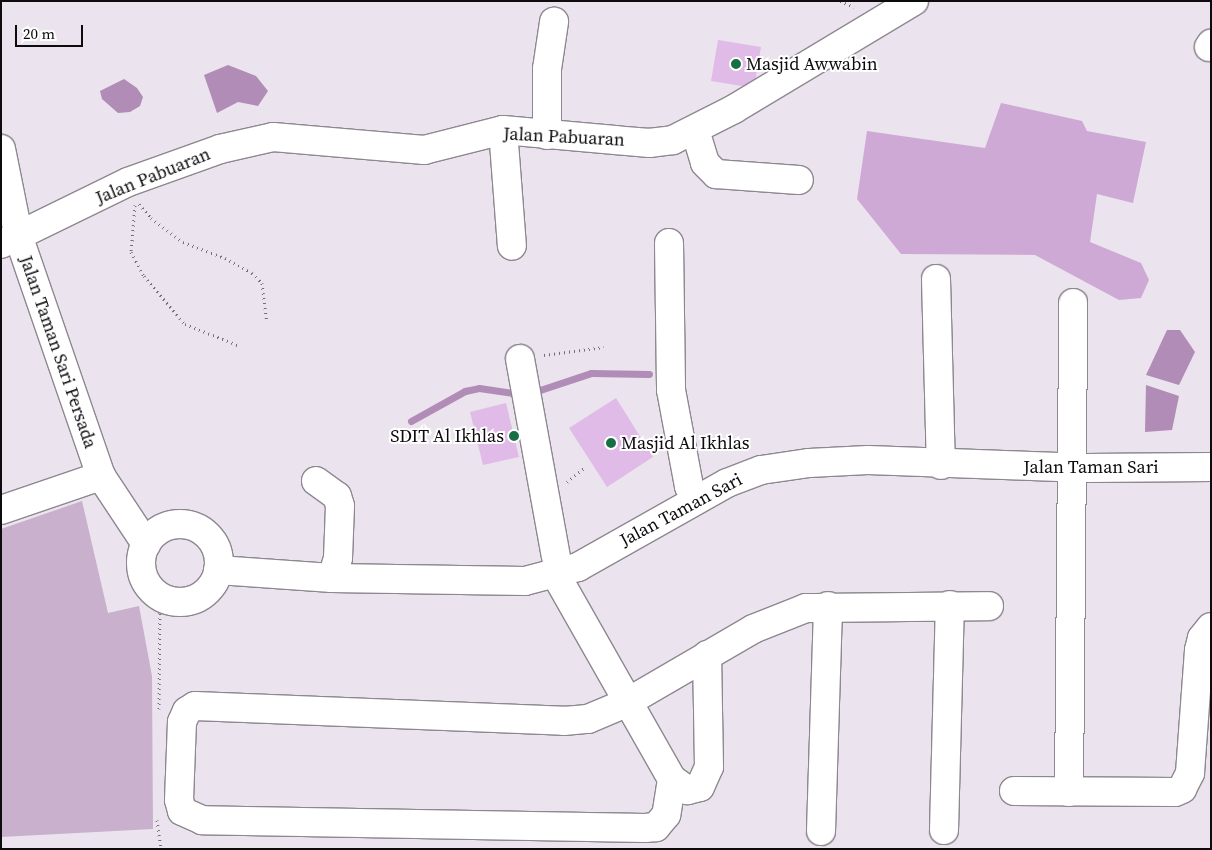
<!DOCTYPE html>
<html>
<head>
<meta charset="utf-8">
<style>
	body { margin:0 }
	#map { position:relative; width:1212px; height:850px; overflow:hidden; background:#ebe3ed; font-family:"Source Serif 4",serif }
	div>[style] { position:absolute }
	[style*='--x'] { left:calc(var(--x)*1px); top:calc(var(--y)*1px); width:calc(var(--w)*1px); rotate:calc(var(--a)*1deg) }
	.green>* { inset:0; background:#c9b0cd }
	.forest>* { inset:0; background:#cfa9d5 }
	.water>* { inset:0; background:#b08cb6 }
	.stream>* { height:7px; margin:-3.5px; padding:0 3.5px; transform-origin:3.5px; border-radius:3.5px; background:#b08cb6 }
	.building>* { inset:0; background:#e1bbe7 }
	.path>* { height:3px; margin-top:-1.5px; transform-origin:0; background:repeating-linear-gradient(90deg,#767076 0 1px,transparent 0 5px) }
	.roads { filter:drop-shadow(1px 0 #8e8790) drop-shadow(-1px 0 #8e8790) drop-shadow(0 1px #8e8790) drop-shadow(0 -1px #8e8790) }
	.minor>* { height:28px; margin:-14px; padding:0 14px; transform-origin:14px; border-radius:14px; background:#fff }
	.minor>.ring { margin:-14px; padding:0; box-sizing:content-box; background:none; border:28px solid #fff; border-radius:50% }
	.dots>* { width:14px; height:14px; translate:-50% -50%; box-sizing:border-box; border:2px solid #fff; border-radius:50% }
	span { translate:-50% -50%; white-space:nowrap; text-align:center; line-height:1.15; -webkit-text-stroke:4px #fff; paint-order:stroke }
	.poi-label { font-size:18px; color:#0e0b0e }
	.left { translate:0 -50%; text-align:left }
	.right { translate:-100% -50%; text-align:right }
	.street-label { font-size:18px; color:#0e0b0e }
	.frame { position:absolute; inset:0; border:2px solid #0e0b0e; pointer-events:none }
	.scale { position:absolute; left:15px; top:25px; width:68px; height:22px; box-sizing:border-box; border:2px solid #0e0b0e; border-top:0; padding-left:6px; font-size:15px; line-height:18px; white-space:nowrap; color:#0e0b0e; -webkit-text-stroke:4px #fff; paint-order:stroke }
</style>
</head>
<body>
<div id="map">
	<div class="green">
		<div style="clip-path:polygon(82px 501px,108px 613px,139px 606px,152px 676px,153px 829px,1px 837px,1px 529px)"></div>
	</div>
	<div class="forest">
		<div style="clip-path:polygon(1001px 103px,1082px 121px,1087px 131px,1146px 142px,1133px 203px,1097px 194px,1090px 242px,1141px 263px,1149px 280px,1141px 298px,1119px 300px,1035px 255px,901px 254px,857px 199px,867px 131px,985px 148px)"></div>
	</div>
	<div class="water">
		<div style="clip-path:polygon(228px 65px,256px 76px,268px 91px,258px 106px,238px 102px,217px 113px,204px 75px)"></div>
		<div style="clip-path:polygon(124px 79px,137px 88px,143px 97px,140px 106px,130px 112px,118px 113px,102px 99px,100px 91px)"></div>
		<div style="clip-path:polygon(1167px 330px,1180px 330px,1195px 352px,1179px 385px,1146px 375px)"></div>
		<div style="clip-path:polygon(1146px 385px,1179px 396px,1172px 430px,1145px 432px)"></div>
	</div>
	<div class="stream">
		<div style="--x:531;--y:393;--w:63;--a:-18.4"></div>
		<div style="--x:591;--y:373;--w:58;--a:1"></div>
		<div style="--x:411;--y:421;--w:62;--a:-29.1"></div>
		<div style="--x:465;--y:391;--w:14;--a:-12"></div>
		<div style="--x:479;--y:388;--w:41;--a:8.3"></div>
	</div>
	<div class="building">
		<div style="clip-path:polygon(718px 40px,761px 47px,754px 88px,711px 81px)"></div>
		<div style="clip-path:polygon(616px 398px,653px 457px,607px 487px,569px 428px)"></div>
		<div style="clip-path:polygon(506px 403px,519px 457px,483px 465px,470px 412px)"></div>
	</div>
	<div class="path">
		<div style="--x:840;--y:1;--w:15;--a:23"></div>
		<div style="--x:139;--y:204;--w:18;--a:49"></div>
		<div style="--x:151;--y:218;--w:40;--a:37"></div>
		<div style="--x:183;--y:242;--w:45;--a:20.9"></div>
		<div style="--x:225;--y:258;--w:31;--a:29"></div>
		<div style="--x:252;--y:273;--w:14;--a:45"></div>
		<div style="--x:262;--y:283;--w:38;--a:83"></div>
		<div style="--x:135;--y:205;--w:47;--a:94.9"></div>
		<div style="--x:131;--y:252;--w:27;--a:62"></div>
		<div style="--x:144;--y:276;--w:63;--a:49.5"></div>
		<div style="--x:185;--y:324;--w:59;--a:21.8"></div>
		<div style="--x:544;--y:355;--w:60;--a:-7.7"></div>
		<div style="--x:567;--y:482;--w:22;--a:-39"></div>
		<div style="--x:159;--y:709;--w:112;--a:-89.5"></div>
		<div style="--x:157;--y:820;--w:29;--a:82"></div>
	</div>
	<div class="roads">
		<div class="minor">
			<div style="--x:1209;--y:47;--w:4;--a:-56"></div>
			<div style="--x:503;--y:130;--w:116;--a:85.6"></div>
			<div style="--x:695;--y:130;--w:34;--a:73"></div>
			<div style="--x:705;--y:163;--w:16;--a:45"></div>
			<div style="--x:716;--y:174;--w:83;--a:4.1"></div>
			<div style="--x:547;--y:135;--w:66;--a:-90"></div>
			<div style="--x:547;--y:69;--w:48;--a:-81.5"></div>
			<div style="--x:1;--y:149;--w:91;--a:78.6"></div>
			<div style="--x:19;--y:238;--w:252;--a:71"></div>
			<div style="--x:101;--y:476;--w:82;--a:56.5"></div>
			<div style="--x:669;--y:243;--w:147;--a:89.2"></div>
			<div style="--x:671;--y:390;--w:98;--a:79.4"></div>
			<div style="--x:689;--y:486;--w:14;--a:65"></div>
			<div style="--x:1;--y:244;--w:141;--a:-26"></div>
			<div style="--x:128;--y:182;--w:98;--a:-19.7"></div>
			<div style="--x:220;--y:149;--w:54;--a:-12.8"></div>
			<div style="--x:273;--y:137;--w:152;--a:4.9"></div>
			<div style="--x:424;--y:150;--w:81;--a:-14.2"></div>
			<div style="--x:503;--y:130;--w:147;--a:5.1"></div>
			<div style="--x:649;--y:143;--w:24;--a:-7"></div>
			<div style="--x:673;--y:140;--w:68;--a:-26.9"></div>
			<div style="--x:734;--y:109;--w:210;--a:-31"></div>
			<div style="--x:936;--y:279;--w:186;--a:88.5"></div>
			<div style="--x:520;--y:359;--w:201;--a:79.7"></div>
			<div style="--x:316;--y:481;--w:26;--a:36"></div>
			<div style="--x:337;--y:496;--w:10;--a:73"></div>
			<div style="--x:340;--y:506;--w:52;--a:92.2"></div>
			<div style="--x:338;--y:558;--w:21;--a:107"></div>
			<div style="--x:1;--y:510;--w:106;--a:-18.8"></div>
			<div class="ring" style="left:141px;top:524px;width:50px;height:50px"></div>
			<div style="--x:218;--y:570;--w:114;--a:4"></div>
			<div style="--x:332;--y:578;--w:193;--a:0.9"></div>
			<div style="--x:525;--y:581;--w:55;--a:-14.8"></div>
			<div style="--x:578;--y:567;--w:171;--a:-29.4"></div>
			<div style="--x:727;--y:483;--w:36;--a:-21"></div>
			<div style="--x:761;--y:470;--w:49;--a:-8.3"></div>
			<div style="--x:809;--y:463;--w:59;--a:-2.9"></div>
			<div style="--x:868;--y:460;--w:218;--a:2.1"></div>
			<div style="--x:1086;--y:468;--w:125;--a:-0.5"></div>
			<div style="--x:556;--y:575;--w:235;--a:60.4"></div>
			<div style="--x:672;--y:779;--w:19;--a:36"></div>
			<div style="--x:687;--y:790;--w:13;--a:-13"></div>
			<div style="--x:700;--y:787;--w:22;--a:-66"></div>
			<div style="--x:709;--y:767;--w:112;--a:-91"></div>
			<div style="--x:672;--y:779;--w:36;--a:99"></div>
			<div style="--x:666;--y:815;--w:16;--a:130"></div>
			<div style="--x:656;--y:827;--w:11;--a:175"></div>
			<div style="--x:645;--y:828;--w:443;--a:-179"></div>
			<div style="--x:202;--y:820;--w:22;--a:-156"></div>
			<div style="--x:182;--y:811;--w:11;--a:-105"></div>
			<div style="--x:179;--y:800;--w:78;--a:-87.8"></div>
			<div style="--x:182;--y:722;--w:12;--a:-66"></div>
			<div style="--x:187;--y:711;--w:9;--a:-32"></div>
			<div style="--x:195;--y:706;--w:369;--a:2.3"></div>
			<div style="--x:564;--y:721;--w:24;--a:-5"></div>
			<div style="--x:588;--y:719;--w:41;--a:-22.8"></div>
			<div style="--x:626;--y:703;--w:147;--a:-30.2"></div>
			<div style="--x:753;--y:629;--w:57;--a:-21.6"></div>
			<div style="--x:806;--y:608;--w:183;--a:-0.6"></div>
			<div style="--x:1014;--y:791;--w:161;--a:0.4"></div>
			<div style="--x:1175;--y:792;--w:8;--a:-23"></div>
			<div style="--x:1182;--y:789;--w:18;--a:-63"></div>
			<div style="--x:1190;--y:773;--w:123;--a:-85.8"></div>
			<div style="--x:1199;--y:650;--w:12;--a:-76"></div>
			<div style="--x:1202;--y:638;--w:14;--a:-51"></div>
			<div style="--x:1069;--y:792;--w:489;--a:-89.5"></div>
			<div style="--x:944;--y:830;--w:225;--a:-88.5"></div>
			<div style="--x:821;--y:831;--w:225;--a:-88.2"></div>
		</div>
	</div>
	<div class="dots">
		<div style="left:736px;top:64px;background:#177044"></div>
		<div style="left:514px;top:436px;background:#177044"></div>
		<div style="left:611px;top:443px;background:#177044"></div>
	</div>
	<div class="poi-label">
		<span class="left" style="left:746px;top:64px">Masjid Awwabin</span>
		<span class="right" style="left:504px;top:436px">SDIT Al Ikhlas</span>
		<span class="left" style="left:621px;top:443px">Masjid Al Ikhlas</span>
	</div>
	<div class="street-label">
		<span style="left:564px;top:137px;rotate:3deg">Jalan Pabuaran</span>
		<span style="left:153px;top:176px;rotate:-22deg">Jalan Pabuaran</span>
		<span style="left:58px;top:352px;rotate:71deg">Jalan Taman Sari Persada</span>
		<span style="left:1091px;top:467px">Jalan Taman Sari</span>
		<span style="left:681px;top:510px;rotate:-28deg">Jalan Taman Sari</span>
	</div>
	<div class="frame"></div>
	<div class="scale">20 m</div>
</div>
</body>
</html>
